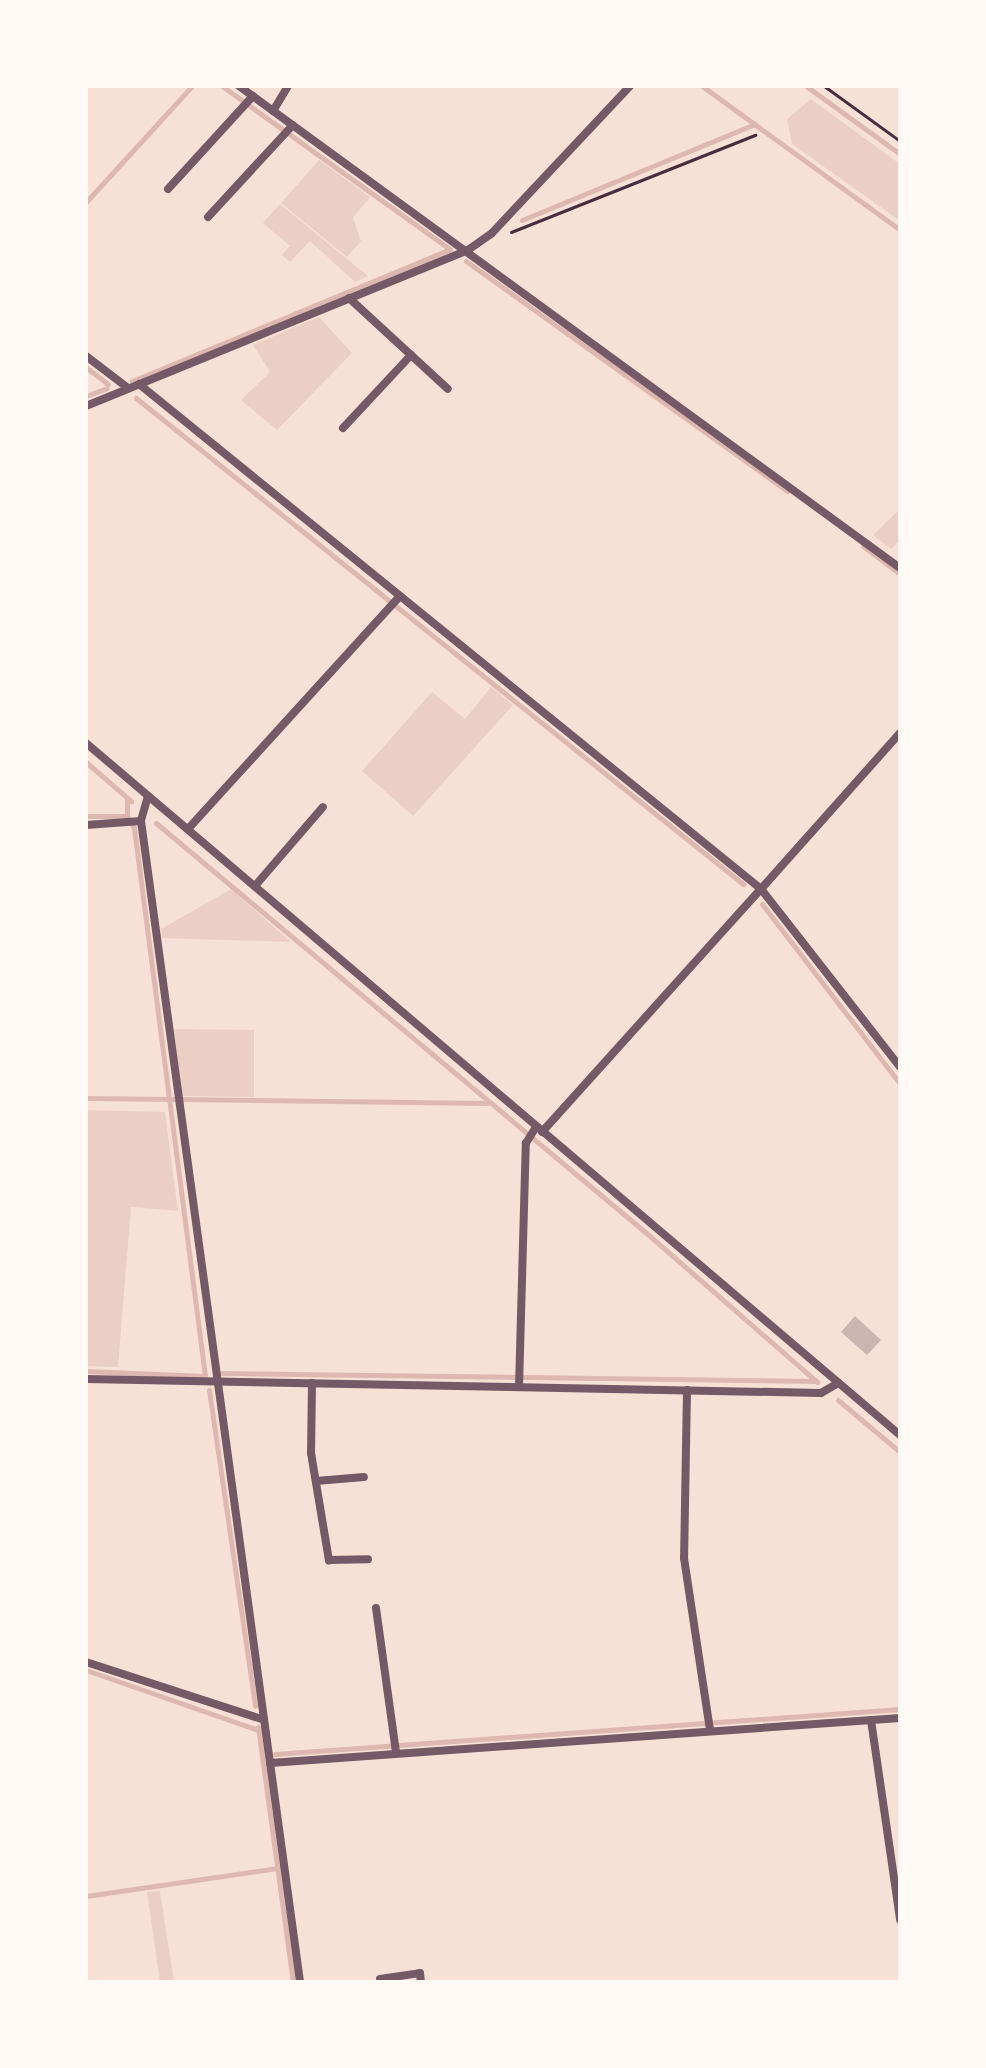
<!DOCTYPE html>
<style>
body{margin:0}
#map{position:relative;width:986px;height:2068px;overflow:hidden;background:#f7e1d7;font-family:Figtree,sans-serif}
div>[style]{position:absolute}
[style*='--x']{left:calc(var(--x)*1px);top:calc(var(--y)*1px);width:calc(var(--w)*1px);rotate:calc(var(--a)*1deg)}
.green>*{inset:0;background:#ebcfc5}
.stream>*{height:5px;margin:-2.5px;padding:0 2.5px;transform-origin:2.5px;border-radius:2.5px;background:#dcb8b0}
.building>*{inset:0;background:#ccb4b1}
.path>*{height:3px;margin:-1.5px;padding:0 1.5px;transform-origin:1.5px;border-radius:1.5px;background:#4a2c40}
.minor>*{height:8px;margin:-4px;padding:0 4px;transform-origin:4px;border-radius:4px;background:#755966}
span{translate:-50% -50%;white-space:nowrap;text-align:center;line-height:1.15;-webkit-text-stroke:8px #fffaf5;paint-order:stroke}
.frame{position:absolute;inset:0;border:88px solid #fffaf5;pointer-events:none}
</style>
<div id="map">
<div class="green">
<i style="clip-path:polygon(811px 99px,900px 164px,900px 221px,792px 144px,787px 119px)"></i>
<i style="clip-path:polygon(319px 160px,370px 197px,353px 218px,361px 241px,347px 257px,281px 203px)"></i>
<i style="clip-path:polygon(280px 204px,368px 276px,355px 282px,310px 241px,290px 262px,282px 255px,290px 246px,263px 223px)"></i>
<i style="clip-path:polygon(319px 317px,352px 353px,277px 430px,241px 400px,270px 372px,253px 345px)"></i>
<i style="clip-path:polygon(900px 509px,900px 540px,891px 549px,873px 535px)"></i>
<i style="clip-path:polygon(491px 687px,513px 705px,413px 816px,362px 771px,432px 692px,465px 719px)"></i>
<i style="clip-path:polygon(231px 889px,291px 942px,162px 938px,161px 929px)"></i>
<i style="clip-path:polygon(174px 1029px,254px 1030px,254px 1097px,182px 1096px)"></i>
<i style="clip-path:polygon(86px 1110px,165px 1112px,178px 1211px,131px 1207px,118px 1367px,86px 1366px)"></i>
<i style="clip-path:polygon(160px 1891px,174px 1982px,160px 1982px,147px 1892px)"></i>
</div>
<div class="stream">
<i style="--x:222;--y:86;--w:280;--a:35.6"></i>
<i style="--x:702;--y:86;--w:245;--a:36"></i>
<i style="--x:806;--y:86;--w:116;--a:35.9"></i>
<i style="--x:86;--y:202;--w:157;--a:-47.6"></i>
<i style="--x:522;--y:220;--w:252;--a:-22.4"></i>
<i style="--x:466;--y:261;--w:395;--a:35.6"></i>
<i style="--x:86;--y:367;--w:28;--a:38"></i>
<i style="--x:132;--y:381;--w:344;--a:-22.5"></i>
<i style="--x:86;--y:396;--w:22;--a:-21"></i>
<i style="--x:136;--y:398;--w:778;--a:38.68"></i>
<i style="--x:863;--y:546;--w:46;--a:37.1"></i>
<i style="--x:86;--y:762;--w:60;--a:40.9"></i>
<i style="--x:86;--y:816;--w:41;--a:0"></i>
<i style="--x:127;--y:816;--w:18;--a:-90"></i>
<i style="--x:156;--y:823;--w:636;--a:39.9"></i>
<i style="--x:644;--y:1231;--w:230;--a:41.1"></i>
<i style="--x:762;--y:904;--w:227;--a:52.5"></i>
<i style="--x:86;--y:1098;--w:402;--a:0.7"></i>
<i style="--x:86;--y:1371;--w:119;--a:2.4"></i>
<i style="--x:205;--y:1376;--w:553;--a:-97.38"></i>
<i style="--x:134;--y:828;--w:14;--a:-120"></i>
<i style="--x:222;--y:1373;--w:594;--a:0.77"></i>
<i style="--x:209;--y:1390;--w:319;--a:81.7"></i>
<i style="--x:838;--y:1400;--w:81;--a:40"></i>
<i style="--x:86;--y:1670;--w:182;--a:19.2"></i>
<i style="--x:258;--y:1727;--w:257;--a:82.2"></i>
<i style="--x:275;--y:1754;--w:627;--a:-4.12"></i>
<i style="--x:86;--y:1896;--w:193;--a:-8.3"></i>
</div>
<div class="building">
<i style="clip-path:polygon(855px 1316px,881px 1340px,867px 1355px,841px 1332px)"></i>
</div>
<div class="path">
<i style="--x:824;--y:86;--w:94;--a:35.9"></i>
<i style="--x:511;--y:232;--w:263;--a:-21.7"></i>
</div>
<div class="minor">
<i style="--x:239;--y:86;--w:818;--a:36.1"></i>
<i style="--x:273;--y:111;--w:29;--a:-59"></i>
<i style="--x:168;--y:189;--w:126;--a:-47.6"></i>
<i style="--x:208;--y:217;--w:125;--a:-47.3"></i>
<i style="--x:349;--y:298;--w:134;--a:42.6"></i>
<i style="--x:86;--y:356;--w:53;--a:37.3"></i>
<i style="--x:139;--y:384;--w:801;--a:39.07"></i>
<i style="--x:761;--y:889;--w:209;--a:-48.3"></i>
<i style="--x:86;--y:406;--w:413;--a:-22.2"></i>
<i style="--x:468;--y:250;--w:29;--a:-35"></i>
<i style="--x:492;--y:233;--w:202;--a:-46.8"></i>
<i style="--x:343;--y:428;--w:100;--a:-47"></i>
<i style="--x:86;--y:743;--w:1068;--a:40.37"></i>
<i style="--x:148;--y:796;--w:26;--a:106"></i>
<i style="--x:141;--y:821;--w:1172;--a:82.2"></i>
<i style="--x:86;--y:825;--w:55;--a:-4.2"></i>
<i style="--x:188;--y:829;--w:315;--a:-47.7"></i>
<i style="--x:255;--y:886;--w:104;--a:-49.3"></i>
<i style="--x:542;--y:1132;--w:327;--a:-48"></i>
<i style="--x:761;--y:889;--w:226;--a:52"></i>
<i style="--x:86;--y:1379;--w:735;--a:1.09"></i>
<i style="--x:821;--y:1393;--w:20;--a:-30"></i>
<i style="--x:312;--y:1383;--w:70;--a:90.8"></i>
<i style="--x:311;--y:1453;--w:109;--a:80.5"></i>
<i style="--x:329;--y:1560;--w:39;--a:-1"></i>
<i style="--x:519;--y:1387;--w:244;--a:-88.4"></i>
<i style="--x:526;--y:1143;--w:19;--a:-58"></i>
<i style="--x:687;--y:1390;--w:168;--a:91"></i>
<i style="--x:684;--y:1558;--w:174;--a:81.4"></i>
<i style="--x:316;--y:1481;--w:48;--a:-4.8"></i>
<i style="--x:376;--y:1608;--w:146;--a:82.1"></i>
<i style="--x:86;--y:1662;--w:187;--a:18"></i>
<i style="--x:871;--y:1720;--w:202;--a:81.7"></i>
<i style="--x:270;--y:1763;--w:632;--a:-4.09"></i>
<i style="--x:380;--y:1979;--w:40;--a:-8.5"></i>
<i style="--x:420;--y:1973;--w:9;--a:84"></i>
</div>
<div class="frame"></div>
</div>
